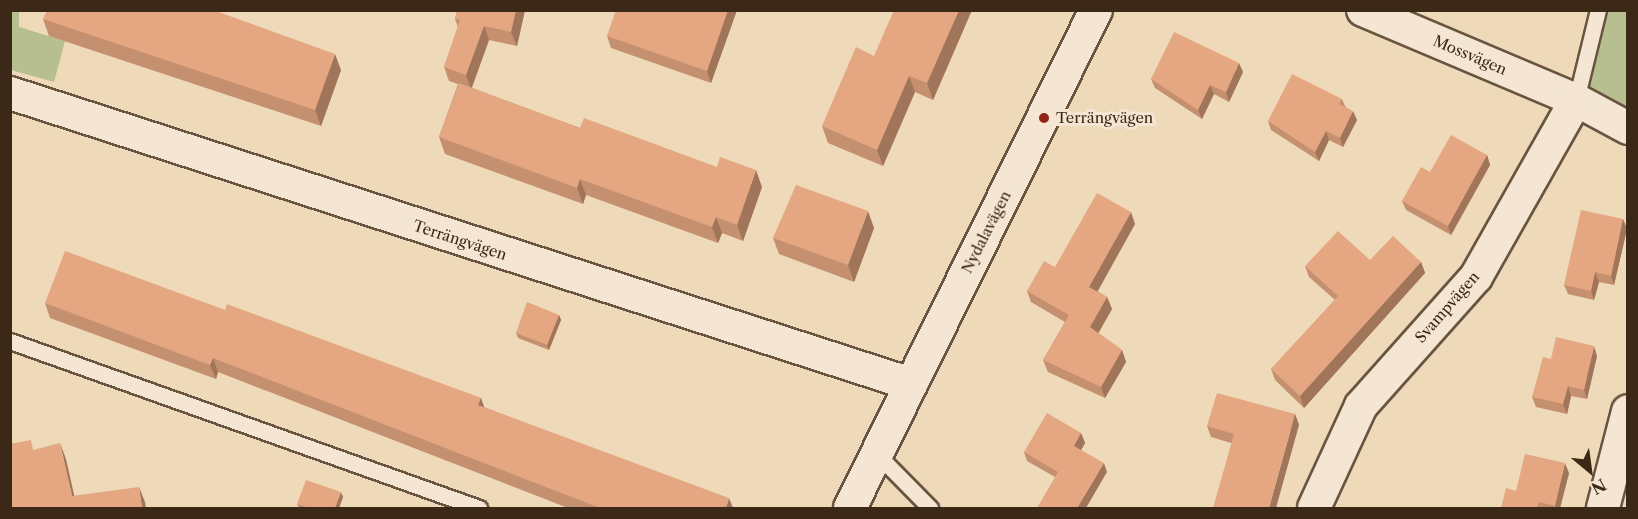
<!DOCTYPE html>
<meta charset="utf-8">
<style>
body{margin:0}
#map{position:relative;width:1638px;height:519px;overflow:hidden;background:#eed9b9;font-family:"Libre Caslon Text",serif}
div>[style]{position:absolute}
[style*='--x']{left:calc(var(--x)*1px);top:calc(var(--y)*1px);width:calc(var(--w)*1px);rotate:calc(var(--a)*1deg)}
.green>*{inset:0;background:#b7bf90}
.roads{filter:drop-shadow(2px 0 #685440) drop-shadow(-2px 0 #685440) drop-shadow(0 2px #685440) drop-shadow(0 -2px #685440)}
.lane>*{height:15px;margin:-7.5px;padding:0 7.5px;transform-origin:7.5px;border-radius:7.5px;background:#f4e6d2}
.street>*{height:32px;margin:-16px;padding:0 16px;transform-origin:16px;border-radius:16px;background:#f4e6d2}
.wall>*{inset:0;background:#c4906f}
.shaded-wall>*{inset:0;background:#a0755a}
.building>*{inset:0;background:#e4a781}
.dots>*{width:16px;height:16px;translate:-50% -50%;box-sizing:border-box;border:3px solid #f4e6d2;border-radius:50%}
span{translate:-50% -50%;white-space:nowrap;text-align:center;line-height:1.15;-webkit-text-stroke:6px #f4e6d2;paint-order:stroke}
.street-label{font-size:15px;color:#3b2817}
.poi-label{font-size:15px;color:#3b2817}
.left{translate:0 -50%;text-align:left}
.frame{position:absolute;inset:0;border:12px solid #3b2817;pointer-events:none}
.north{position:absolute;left:1560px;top:441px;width:60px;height:60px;-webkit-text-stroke:4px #f4e6d2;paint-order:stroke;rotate:151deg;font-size:16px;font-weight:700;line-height:24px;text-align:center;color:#3b2817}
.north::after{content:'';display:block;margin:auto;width:21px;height:27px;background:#3b2817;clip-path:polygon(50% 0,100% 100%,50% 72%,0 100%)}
</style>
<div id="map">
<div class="green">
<i style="clip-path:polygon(10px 11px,19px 11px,19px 27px,65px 41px,54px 82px,11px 70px)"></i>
<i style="clip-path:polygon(1598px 11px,1627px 11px,1627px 128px,1576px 100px)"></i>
</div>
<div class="roads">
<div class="lane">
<i style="--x:1576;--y:100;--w:93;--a:-76.3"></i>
<i style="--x:10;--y:341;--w:498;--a:19.6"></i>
<i style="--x:877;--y:454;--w:76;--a:45.5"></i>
</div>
<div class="street">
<i style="--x:1363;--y:10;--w:231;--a:22.9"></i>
<i style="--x:1576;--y:100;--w:59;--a:28.3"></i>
<i style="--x:10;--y:93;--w:947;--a:17.9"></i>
<i style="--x:850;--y:508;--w:555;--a:-63.71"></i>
<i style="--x:1314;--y:508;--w:112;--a:-65.3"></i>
<i style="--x:1361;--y:406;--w:173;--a:-48.3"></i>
<i style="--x:1476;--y:277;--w:203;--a:-60.5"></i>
<i style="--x:1603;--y:508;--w:100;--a:-75.5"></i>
</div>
</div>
<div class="wall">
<i style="clip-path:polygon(457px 10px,525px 10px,517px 46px,489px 40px,472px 88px,580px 128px,762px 187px,743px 241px,722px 233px,718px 243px,586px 195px,583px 204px,445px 154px,439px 137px,458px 84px,449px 81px,444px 67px,458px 27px,455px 19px)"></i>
<i style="clip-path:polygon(737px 10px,711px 83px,611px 48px,607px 36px)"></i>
<i style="clip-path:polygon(972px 10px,933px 100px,915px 92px,883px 166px,828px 143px,822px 126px,874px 56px)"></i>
<i style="clip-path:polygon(43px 19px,341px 70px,321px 126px,49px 36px)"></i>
<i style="clip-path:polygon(1243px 72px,1229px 102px,1214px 94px,1202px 119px,1155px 88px,1151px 79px)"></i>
<i style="clip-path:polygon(1342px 99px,1345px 106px,1357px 120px,1343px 147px,1329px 140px,1319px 161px,1271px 130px,1268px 121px)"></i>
<i style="clip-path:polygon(1487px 155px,1490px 165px,1451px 235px,1406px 210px,1402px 201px,1430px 172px)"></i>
<i style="clip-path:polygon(1623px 219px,1627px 229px,1614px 285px,1599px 282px,1594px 300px,1568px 294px,1564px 285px)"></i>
<i style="clip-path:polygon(1135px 224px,1097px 291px,1107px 297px,1112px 309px,1098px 333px,1122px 350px,1126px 362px,1105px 398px,1048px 372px,1043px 360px,1065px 322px,1031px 302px,1027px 291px,1055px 267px)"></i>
<i style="clip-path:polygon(874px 228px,854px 282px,779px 254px,773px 238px)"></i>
<i style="clip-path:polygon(1370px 260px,1421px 262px,1425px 273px,1304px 408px,1275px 380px,1271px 369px,1335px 300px,1309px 277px,1305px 266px)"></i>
<i style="clip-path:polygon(45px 303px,225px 310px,481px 398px,484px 407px,733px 508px,568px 508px,218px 372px,216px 379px,50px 318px)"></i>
<i style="clip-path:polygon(559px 315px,561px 320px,549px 350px,518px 338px,516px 333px)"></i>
<i style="clip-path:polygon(1597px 356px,1587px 399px,1571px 396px,1567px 414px,1536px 407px,1532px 397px,1551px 359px)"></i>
<i style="clip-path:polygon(1295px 414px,1299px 425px,1231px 443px,1211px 437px,1207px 426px)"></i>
<i style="clip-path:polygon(1081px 433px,1085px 443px,1081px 450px,1107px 472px,1055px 477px,1027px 461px,1024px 452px)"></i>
<i style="clip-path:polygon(1569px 473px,1560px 508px,1501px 508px,1516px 491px)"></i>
<i style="clip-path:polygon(343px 497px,339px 508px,299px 508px,297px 504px)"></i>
</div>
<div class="shaded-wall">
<i style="clip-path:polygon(516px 10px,525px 10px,517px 46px,511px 32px)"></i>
<i style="clip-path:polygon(728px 10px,737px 10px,711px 83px,707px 71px)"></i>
<i style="clip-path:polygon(959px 10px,972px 10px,933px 100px,927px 83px)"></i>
<i style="clip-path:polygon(484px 26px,489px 40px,471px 89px,466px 75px)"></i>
<i style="clip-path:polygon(335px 54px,341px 70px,321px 126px,315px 110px)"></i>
<i style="clip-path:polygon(1239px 63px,1243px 72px,1229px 102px,1226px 92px)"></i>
<i style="clip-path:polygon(909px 76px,915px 92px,883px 166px,877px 150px)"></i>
<i style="clip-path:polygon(1210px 85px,1214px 94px,1202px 119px,1198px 110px)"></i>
<i style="clip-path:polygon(1353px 111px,1357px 120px,1343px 147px,1340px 138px)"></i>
<i style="clip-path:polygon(1326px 131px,1329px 140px,1319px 161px,1315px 152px)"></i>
<i style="clip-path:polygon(1487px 155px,1490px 165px,1451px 235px,1448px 226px)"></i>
<i style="clip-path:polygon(756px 170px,762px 187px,743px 241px,737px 225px)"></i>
<i style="clip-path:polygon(580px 179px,586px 195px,583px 204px,577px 188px)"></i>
<i style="clip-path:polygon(868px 211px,874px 228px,854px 282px,848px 265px)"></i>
<i style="clip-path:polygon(1131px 212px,1135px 224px,1094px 298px,1089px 287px)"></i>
<i style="clip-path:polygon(716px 217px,722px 233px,718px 243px,712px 227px)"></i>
<i style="clip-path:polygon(1623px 219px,1627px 229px,1614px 285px,1611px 276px)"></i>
<i style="clip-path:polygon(1421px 262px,1425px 273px,1304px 408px,1300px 396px)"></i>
<i style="clip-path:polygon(1595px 272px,1599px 282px,1594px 300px,1591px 291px)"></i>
<i style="clip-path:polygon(1107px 297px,1112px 309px,1095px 339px,1090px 327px)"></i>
<i style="clip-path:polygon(559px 315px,561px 320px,549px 350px,547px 345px)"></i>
<i style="clip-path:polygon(1594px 346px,1597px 356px,1587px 399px,1584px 390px)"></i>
<i style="clip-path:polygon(1122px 350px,1126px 362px,1105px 398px,1101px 387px)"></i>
<i style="clip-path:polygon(213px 358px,218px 372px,216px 379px,210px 365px)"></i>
<i style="clip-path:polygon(1568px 386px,1571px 396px,1567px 414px,1563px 404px)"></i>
<i style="clip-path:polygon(481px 398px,486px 413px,478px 405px)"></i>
<i style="clip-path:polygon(1295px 414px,1299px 425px,1276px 508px,1269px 508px)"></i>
<i style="clip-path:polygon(1081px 433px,1085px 443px,1078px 455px,1074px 446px)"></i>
<i style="clip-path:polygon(60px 443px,66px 459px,77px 508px,72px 496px)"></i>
<i style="clip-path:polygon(1104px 463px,1107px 472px,1086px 508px,1077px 508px)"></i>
<i style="clip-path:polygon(1565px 463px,1569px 473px,1560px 508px,1557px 508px,1555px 506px)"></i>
<i style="clip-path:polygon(139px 487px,145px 502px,146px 508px,142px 508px)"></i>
<i style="clip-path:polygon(341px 492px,343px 497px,339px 508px,335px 508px)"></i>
<i style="clip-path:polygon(729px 498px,733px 508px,726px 508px)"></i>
</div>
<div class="building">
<i style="clip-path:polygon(47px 10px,213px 10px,335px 54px,315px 110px,43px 19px)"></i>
<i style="clip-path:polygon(457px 10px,516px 10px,511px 32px,484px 26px,466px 75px,444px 67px,460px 20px,455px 19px)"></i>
<i style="clip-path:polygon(616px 10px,728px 10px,707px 71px,607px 36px)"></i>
<i style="clip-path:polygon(894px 10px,959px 10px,927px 83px,909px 76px,877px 150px,822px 126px,856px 47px,874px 56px)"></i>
<i style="clip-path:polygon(1174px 32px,1239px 63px,1226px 92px,1210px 85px,1198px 110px,1151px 79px)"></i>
<i style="clip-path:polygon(1292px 74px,1342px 99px,1339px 104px,1353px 111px,1340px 138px,1326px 131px,1315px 152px,1268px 121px)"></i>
<i style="clip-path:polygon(459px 83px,580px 128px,584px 118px,717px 167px,720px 157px,756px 170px,737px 225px,716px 217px,712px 227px,580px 179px,577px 188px,439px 137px)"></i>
<i style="clip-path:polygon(1451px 135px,1487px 155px,1448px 226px,1402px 201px,1421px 167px,1430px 172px)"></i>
<i style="clip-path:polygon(796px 185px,868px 211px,848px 265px,773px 238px)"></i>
<i style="clip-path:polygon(1097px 193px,1131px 212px,1089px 287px,1107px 297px,1090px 327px,1122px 350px,1101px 387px,1043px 360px,1069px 315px,1027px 291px,1044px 261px,1055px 267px)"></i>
<i style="clip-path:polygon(1581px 210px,1623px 219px,1611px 276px,1595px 272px,1591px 291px,1564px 285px)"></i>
<i style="clip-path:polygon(1338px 231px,1370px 260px,1393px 236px,1421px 262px,1300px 396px,1271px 369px,1338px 296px,1305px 266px)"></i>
<i style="clip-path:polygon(65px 251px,225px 310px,227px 304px,481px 398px,478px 405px,729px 498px,726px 508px,600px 508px,213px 358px,210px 365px,45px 303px)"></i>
<i style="clip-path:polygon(527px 302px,559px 315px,547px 345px,516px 333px)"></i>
<i style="clip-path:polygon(1556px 337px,1594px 346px,1584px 390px,1568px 386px,1563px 404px,1532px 397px,1543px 357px,1551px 359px)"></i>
<i style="clip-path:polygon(1217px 393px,1295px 414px,1269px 508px,1213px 508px,1234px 434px,1207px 426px)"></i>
<i style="clip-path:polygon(1047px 413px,1081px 433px,1074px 446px,1104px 463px,1077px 508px,1037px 508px,1058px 472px,1024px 452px)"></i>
<i style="clip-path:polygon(31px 440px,33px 450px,60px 443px,72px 496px,139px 487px,142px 508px,10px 508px,10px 444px)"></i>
<i style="clip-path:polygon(1525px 454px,1565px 463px,1555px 506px,1539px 502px,1537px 508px,1501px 508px,1506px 488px,1516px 491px)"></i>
<i style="clip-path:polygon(306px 480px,341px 492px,335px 508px,310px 508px,297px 504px)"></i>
</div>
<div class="dots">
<i style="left:1044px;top:118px;background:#8f2418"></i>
</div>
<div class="street-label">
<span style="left:1470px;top:55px;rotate:23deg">Mossvägen</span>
<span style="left:986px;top:232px;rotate:-63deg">Nydalavägen</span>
<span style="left:460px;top:240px;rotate:18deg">Terrängvägen</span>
<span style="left:1447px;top:307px;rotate:-49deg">Svampvägen</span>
</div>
<div class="poi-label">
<span class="left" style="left:1056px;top:118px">Terrängvägen</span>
</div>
<div class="frame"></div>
<div class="north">N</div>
</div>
